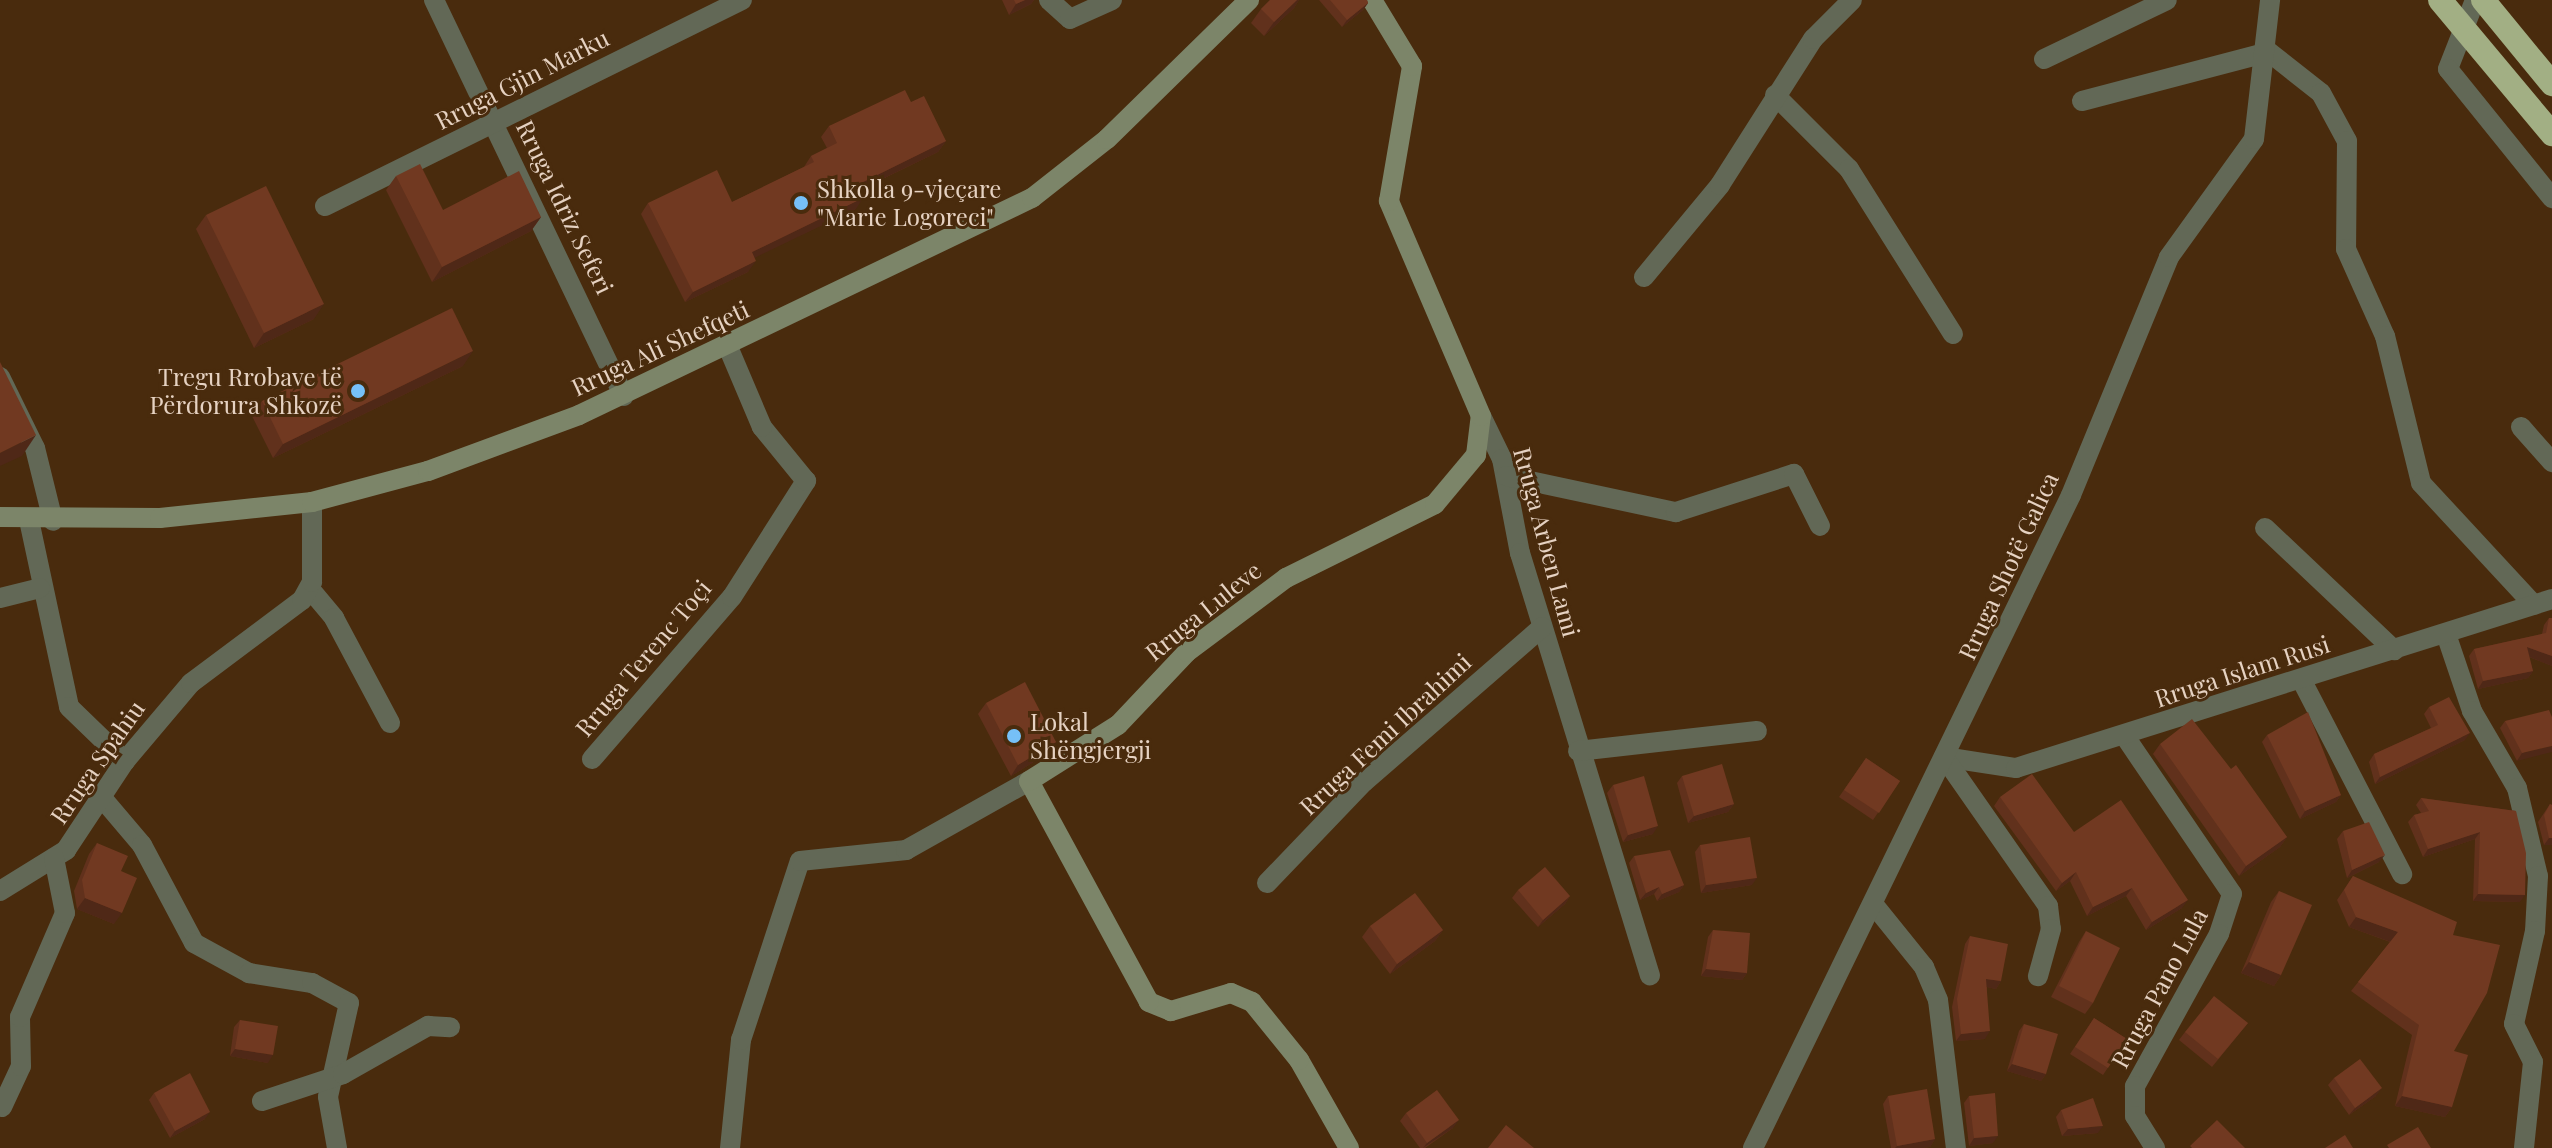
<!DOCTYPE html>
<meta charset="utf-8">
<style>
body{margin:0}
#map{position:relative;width:2552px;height:1148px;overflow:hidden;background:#492b0d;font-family:"Playfair Display",serif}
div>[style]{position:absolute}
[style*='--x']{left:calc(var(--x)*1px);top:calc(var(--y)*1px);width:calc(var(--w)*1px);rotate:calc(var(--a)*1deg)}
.street>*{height:20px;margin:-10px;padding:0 10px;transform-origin:10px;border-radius:10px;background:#626856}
.secondary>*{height:20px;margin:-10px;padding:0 10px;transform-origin:10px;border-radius:10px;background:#7c8569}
.highway>*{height:24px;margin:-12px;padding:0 12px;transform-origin:12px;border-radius:12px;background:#a2af84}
.wall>*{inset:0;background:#61311c}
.shaded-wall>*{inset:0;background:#4f2817}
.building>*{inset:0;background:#713921}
.dots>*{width:22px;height:22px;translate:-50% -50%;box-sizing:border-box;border:4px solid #492b0d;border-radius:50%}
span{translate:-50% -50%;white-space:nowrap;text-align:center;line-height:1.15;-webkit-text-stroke:6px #492b0d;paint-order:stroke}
.street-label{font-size:24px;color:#e6d2c2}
.poi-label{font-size:24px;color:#e6d2c2}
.left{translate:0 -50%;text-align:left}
.right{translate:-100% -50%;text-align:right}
</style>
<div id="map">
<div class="street">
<i style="--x:434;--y:0;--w:439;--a:64.4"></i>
<i style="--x:1049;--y:0;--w:28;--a:42"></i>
<i style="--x:1070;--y:19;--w:46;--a:-24.3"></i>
<i style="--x:2475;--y:0;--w:74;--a:111.4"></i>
<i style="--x:2448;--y:69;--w:166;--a:51.1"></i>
<i style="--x:2044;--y:59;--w:136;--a:-25.6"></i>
<i style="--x:1775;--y:95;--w:105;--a:45"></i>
<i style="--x:1849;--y:169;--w:195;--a:57.8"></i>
<i style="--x:2082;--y:101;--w:193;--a:-14.7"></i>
<i style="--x:2269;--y:52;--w:66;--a:38.3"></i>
<i style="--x:2321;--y:93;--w:55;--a:61.6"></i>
<i style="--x:2347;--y:141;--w:108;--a:90.5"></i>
<i style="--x:2346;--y:249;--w:95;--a:65.9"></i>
<i style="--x:2385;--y:336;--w:151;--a:76.2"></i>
<i style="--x:2421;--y:483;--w:166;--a:47.2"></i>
<i style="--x:325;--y:206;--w:465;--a:-26.3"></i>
<i style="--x:1644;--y:277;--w:119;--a:-50.4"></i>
<i style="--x:1720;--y:185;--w:173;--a:-57.5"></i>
<i style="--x:1813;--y:39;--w:55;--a:-45"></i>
<i style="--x:0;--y:377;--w:79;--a:63.8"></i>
<i style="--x:35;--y:448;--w:75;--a:76.1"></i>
<i style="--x:1481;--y:416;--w:48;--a:64"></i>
<i style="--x:1502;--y:459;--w:96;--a:79.2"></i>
<i style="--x:1520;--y:553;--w:442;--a:72.9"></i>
<i style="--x:2521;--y:427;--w:47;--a:48.5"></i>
<i style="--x:1506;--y:476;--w:174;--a:12"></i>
<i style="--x:1676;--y:512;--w:124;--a:-17.9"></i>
<i style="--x:1794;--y:474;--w:58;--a:63.4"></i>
<i style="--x:29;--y:520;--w:191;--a:77.9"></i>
<i style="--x:69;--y:707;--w:78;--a:44"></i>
<i style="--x:2265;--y:528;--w:178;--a:43.4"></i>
<i style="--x:310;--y:589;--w:38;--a:50"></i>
<i style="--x:334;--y:618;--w:119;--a:61.9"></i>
<i style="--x:0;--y:598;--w:41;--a:-14"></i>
<i style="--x:2446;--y:634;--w:81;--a:71.3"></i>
<i style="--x:2472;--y:711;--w:89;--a:59.7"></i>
<i style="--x:2517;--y:788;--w:90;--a:76.6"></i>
<i style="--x:2538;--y:876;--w:55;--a:93.1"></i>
<i style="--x:2535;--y:931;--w:95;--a:102.7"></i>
<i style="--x:2514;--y:1024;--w:42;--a:63.4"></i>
<i style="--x:2533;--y:1062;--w:86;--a:96"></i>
<i style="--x:2301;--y:679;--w:220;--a:62.6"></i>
<i style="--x:2124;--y:735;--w:192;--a:55.8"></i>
<i style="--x:2232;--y:894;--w:42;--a:108"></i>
<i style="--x:2219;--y:934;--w:174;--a:118.9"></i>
<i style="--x:2135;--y:1086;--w:30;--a:90"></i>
<i style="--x:2135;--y:1116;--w:38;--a:58"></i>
<i style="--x:1578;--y:751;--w:180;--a:-6.4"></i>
<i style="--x:1944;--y:757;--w:73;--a:8.7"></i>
<i style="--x:2016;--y:768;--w:562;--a:-17.5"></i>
<i style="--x:1944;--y:757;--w:182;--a:55.1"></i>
<i style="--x:2048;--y:906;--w:23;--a:83"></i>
<i style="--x:2051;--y:929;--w:49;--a:105.5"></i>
<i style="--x:592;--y:759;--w:214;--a:-49.2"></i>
<i style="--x:732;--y:597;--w:138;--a:-57.5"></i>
<i style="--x:806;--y:481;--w:70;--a:-129.2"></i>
<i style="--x:762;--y:427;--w:87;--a:-113"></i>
<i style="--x:103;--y:799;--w:60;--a:49.7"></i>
<i style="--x:142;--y:845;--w:111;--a:62"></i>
<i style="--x:194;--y:943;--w:63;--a:28.6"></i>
<i style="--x:249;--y:973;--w:64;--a:9"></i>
<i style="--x:312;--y:983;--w:42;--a:28.4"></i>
<i style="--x:349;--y:1003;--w:96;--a:102.6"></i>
<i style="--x:328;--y:1097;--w:52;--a:80"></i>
<i style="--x:1267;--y:883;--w:140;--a:-46.2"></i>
<i style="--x:1364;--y:782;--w:236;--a:-41"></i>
<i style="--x:0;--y:891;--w:78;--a:-31.8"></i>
<i style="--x:66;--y:850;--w:107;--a:-56.5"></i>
<i style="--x:125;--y:761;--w:102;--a:-49.8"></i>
<i style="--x:191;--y:683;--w:139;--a:-36.8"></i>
<i style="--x:302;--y:600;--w:21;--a:-61"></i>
<i style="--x:312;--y:582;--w:80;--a:-90"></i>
<i style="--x:1874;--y:905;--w:80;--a:51.1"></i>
<i style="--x:1924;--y:967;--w:36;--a:67"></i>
<i style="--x:1938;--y:1000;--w:149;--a:83.1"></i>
<i style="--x:262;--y:1101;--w:85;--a:-18.4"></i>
<i style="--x:343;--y:1074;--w:98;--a:-29.5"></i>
<i style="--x:428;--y:1026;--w:22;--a:3"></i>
<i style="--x:2;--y:1107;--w:45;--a:-65.1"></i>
<i style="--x:21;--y:1066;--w:49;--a:-91.2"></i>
<i style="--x:20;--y:1017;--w:113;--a:-66.6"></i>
<i style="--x:65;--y:913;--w:56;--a:-101.3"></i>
<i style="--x:730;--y:1148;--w:109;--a:-84.2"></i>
<i style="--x:741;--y:1040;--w:188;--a:-71.8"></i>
<i style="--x:800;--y:861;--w:107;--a:-5.9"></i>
<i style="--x:906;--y:850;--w:141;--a:-29.3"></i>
<i style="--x:1753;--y:1148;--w:726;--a:-64.03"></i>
<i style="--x:2071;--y:495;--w:257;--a:-67.6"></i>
<i style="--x:2169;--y:257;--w:145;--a:-54.2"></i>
<i style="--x:2254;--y:139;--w:140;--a:-83.4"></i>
</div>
<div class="secondary">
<i style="--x:0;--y:517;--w:160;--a:0.4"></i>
<i style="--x:160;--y:518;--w:153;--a:-6"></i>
<i style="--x:312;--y:502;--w:120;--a:-15"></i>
<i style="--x:428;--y:471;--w:161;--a:-20.3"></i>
<i style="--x:579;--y:415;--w:502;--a:-25.6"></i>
<i style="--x:1032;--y:198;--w:95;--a:-38.2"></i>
<i style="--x:1107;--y:139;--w:199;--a:-44.4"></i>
<i style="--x:1349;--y:1148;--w:101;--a:-119.6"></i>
<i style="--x:1299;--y:1060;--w:75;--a:-129"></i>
<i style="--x:1252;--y:1002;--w:23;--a:-157"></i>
<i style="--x:1231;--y:993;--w:63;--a:163.3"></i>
<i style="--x:1171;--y:1011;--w:24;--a:-158"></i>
<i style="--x:1149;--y:1002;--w:251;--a:-118.5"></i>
<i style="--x:1029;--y:781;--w:105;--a:-32.2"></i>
<i style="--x:1118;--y:725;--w:100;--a:-46.6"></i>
<i style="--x:1187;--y:652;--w:124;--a:-36.8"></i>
<i style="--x:1286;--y:578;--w:166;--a:-26.4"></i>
<i style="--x:1435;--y:504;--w:64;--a:-50.1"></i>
<i style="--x:1476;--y:455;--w:39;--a:-83"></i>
<i style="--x:1481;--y:416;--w:234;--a:-113.2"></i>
<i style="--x:1389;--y:201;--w:137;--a:-80.3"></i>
<i style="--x:1412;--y:66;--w:77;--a:-121.2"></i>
</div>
<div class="highway">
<i style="--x:2440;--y:0;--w:175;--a:50.1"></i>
<i style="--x:2483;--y:0;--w:109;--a:50.6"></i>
</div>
<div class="wall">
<i style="clip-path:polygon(1002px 0,1034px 0,1031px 4px,1009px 15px)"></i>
<i style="clip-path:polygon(1270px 0,1299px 0,1294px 8px,1264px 36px,1251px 23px,1261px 9px)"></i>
<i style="clip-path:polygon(1319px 0,1367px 0,1368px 3px,1363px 10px,1342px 27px)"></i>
<i style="clip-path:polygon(911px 102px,946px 141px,938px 152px,860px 190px,856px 209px,754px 257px,748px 272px,685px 302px,641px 214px,648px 203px,732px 202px,804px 167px,811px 156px,827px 148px,821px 137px,829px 126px)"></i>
<i style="clip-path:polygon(396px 176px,443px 210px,541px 217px,531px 231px,432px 282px,386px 190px)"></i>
<i style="clip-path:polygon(206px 215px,314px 319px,254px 348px,196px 229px)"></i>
<i style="clip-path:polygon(463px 366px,273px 458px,252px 416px,262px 401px)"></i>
<i style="clip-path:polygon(2549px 618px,2552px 618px,2552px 666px,2529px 657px,2533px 671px,2528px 678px,2478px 689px,2469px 656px,2474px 649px,2542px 634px,2544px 625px)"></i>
<i style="clip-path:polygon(986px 703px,1056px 742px,1048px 753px,1011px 776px,978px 714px)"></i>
<i style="clip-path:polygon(2429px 707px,2465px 740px,2375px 784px,2369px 762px,2374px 754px,2431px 728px,2424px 714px)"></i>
<i style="clip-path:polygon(2552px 717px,2517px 761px,2500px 728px,2505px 721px)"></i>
<i style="clip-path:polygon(2267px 735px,2341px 795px,2336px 802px,2300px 819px,2262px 742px)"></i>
<i style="clip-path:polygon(2160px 744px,2231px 769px,2287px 837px,2280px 847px,2239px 876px,2153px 754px)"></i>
<i style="clip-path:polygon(1866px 758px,1900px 781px,1873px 820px,1839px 797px)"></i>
<i style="clip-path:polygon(1682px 776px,1734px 804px,1728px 812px,1688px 823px,1677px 783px)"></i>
<i style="clip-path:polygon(1613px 785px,1653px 834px,1623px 842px,1607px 793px)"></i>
<i style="clip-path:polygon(2000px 797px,2074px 832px,2182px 908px,2146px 930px,2126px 896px,2087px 916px,2070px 881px,2056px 891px,1994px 806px)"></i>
<i style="clip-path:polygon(2421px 798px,2516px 811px,2520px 902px,2473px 901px,2475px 839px,2423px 857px,2408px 822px,2414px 815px,2421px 813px,2416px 805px)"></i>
<i style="clip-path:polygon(2550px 804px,2552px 805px,2552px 845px,2544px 845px,2538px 822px)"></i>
<i style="clip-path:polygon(2343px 831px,2379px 862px,2347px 878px,2337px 839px)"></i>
<i style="clip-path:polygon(97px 843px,121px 871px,114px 924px,77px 909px,74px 891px,89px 854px)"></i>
<i style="clip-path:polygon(1700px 845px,1752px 885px,1701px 893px,1695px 852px)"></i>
<i style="clip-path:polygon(1634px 856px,1684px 885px,1679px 892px,1657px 901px,1654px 894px,1640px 900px,1629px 863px)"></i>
<i style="clip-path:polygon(2353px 876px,2453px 935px,2454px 1051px,2452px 1107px,2445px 1117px,2395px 1106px,2412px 1035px,2351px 991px,2390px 942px,2349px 927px,2337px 900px)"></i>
<i style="clip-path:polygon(1518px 890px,1570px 896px,1565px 904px,1538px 927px,1512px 898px)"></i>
<i style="clip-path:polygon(2279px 891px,2281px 975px,2274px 986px,2241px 973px,2271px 902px)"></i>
<i style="clip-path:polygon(1370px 926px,1443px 930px,1435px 941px,1390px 974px,1362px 937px)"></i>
<i style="clip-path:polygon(1713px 930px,1747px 973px,1742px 980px,1701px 976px,1708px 937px)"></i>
<i style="clip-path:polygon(2086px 931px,2093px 1003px,2085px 1014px,2051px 997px,2079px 942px)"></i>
<i style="clip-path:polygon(1970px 936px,2001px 981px,1996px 989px,1987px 987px,1985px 1039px,1956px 1041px,1952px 1007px,1965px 944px)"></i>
<i style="clip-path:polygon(2094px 1018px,2127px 1039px,2103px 1075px,2070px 1054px)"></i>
<i style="clip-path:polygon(240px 1020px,268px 1063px,230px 1056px,234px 1027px)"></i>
<i style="clip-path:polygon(2248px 1023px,2212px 1067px,2179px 1040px,2185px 1032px)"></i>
<i style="clip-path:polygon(2024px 1024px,2046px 1074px,2041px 1081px,2007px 1071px,2019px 1031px)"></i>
<i style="clip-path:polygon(2334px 1078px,2376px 1096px,2349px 1115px,2328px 1085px)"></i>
<i style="clip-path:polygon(154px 1093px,205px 1119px,170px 1138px,149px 1100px)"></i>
<i style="clip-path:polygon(1888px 1096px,1935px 1139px,1930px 1147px,1922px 1148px,1891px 1148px,1883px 1104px)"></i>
<i style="clip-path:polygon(1969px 1096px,1993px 1143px,1969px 1146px,1964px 1103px)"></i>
<i style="clip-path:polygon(2061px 1110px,2098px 1133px,2062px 1136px,2056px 1117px)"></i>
<i style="clip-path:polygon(1406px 1113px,1453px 1128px,1425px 1148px,1420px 1148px,1400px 1121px)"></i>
</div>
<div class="shaded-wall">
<i style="clip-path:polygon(1025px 0,1034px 0,1031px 4px,1009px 15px,1016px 4px)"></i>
<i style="clip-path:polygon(1297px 0,1299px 0,1294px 8px,1264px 36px,1274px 22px)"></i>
<i style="clip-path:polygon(1368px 3px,1363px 10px,1342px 27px,1347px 20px)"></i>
<i style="clip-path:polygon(946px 141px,938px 152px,849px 195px,857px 185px)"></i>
<i style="clip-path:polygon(863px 198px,856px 209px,744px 263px,752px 252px)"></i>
<i style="clip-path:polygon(541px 217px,531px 231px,432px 282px,442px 267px)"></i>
<i style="clip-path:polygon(756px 261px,748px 272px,685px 302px,693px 292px)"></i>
<i style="clip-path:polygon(324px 304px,314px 319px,254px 348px,264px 333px)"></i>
<i style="clip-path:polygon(473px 351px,463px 366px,273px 458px,283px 444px)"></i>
<i style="clip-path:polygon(36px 435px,22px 456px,0 466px,0 453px)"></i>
<i style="clip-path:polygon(2527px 647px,2552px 656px,2552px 666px,2522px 654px)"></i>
<i style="clip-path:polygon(2533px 671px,2528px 678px,2478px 689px,2483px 681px)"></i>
<i style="clip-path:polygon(2470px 733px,2465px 740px,2375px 784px,2380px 777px)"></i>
<i style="clip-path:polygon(1056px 742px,1048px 753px,1011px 776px,1018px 765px)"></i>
<i style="clip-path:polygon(2552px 746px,2552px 752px,2517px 761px,2522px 753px)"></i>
<i style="clip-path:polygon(2341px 795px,2336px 802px,2300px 819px,2305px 811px)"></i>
<i style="clip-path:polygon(1734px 804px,1728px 812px,1688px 823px,1694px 816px)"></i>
<i style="clip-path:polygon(1658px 826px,1653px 834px,1623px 842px,1628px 835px)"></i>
<i style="clip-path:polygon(2480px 832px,2475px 839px,2423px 857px,2428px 849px)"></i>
<i style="clip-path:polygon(2287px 837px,2280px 847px,2239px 876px,2246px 866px)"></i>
<i style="clip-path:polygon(2549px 838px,2552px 838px,2552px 845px,2544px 845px)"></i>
<i style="clip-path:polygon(2385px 855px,2379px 862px,2347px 878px,2352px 870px)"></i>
<i style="clip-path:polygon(2076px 872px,2070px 881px,2056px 891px,2062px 883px)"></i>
<i style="clip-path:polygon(1757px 878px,1752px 885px,1701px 893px,1706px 885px)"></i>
<i style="clip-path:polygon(1684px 885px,1679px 892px,1657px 901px,1662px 894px)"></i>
<i style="clip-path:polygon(1659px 887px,1654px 894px,1640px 900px,1646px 893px)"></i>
<i style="clip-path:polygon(2132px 888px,2126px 896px,2087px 916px,2093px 907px)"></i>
<i style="clip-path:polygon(2478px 894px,2525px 895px,2520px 902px,2473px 901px)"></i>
<i style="clip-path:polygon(1570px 896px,1565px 904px,1538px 927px,1543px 920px)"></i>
<i style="clip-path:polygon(85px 898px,122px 913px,114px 924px,77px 909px)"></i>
<i style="clip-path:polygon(2188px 900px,2182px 908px,2146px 930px,2152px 922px)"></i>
<i style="clip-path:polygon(2356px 917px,2398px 932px,2391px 942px,2349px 927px)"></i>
<i style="clip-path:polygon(1443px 930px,1435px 941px,1390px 974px,1397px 964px)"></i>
<i style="clip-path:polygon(2249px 962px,2281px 975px,2274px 986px,2241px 973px)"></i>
<i style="clip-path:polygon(1706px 969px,1747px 973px,1742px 980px,1701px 976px)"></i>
<i style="clip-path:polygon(1986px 979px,2001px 981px,1996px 989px,1981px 986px)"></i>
<i style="clip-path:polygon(1990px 1031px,1985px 1039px,1956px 1041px,1961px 1034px)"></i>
<i style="clip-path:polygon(235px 1049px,273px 1055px,268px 1063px,230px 1056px)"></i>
<i style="clip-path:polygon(2012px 1064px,2046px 1074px,2041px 1081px,2007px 1071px)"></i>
<i style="clip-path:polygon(2382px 1088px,2376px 1096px,2349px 1115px,2355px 1108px)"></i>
<i style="clip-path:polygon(2402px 1096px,2452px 1107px,2445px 1117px,2395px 1106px)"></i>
<i style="clip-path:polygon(210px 1112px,205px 1119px,170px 1138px,175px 1131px)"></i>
<i style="clip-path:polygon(1459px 1120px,1453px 1128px,1423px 1148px,1427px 1143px)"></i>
<i style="clip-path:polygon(2103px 1126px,2098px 1133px,2062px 1136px,2068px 1129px)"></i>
<i style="clip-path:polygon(1998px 1136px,1993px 1143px,1969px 1146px,1974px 1138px)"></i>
<i style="clip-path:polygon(1935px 1139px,1930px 1147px,1922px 1148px,1895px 1148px,1897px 1146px)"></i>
</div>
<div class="building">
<i style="clip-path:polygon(1014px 0,1025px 0,1016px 4px)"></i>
<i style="clip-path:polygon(1270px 0,1297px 0,1274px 22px,1261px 9px)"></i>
<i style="clip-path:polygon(1330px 0,1367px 0,1368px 3px,1347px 20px)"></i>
<i style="clip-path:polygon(905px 90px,911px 102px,924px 96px,946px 141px,857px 185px,863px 198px,752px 252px,756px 261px,693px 292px,648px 203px,717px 170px,732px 202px,814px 162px,811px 156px,837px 143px,829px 126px)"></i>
<i style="clip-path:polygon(420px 164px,443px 210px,519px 171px,541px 217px,442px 267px,396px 176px)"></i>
<i style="clip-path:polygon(266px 186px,324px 304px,264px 333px,206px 215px)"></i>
<i style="clip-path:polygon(452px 308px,473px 351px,283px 444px,262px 401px)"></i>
<i style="clip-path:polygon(0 362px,36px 435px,0 453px)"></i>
<i style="clip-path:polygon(2549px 618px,2552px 618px,2552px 656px,2527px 647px,2533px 671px,2483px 681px,2474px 649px,2546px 633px)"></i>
<i style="clip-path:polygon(1025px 682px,1056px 742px,1018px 765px,986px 703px)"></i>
<i style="clip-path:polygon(2449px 697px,2470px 733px,2380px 777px,2374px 754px,2438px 725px,2429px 707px)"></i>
<i style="clip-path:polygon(2549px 710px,2552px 717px,2552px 746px,2522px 753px,2505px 721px)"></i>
<i style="clip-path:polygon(2308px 712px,2341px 795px,2305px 811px,2267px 735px)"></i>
<i style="clip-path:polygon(2192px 719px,2231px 769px,2236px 765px,2287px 837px,2246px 866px,2160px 744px)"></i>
<i style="clip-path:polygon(1866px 758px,1900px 781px,1879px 813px,1844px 790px)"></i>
<i style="clip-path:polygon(1722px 764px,1734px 804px,1694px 816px,1682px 776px)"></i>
<i style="clip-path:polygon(2032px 774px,2074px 832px,2121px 800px,2188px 900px,2152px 922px,2132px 888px,2093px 907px,2076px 872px,2062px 883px,2000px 797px)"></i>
<i style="clip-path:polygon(1644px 776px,1658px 826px,1628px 835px,1613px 785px)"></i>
<i style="clip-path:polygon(2421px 798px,2516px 811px,2526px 853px,2525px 895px,2478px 894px,2480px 832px,2428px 849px,2414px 815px,2429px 811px)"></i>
<i style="clip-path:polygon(2550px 804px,2552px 805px,2552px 838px,2549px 838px,2544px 815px)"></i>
<i style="clip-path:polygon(2369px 822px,2385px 855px,2352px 870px,2343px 831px)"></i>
<i style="clip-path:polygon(1750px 837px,1757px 878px,1706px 885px,1700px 845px)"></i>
<i style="clip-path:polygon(97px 843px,128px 856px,121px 871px,137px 878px,122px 913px,85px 898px,82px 880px)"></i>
<i style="clip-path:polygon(1670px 850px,1684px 885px,1662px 894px,1659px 887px,1646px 893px,1634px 856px)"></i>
<i style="clip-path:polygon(1545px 867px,1570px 896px,1543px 920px,1518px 890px)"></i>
<i style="clip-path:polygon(2353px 876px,2457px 922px,2453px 935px,2500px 945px,2487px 993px,2454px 1051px,2468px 1055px,2452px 1107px,2402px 1096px,2419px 1025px,2358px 982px,2398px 932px,2356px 917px,2344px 890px)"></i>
<i style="clip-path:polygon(2279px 891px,2312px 905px,2281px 975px,2249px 962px)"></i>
<i style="clip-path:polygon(1415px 893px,1443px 930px,1397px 964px,1370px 926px)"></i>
<i style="clip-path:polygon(1713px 930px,1750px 933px,1747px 973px,1706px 969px)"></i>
<i style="clip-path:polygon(2086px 931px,2120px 948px,2093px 1003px,2059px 986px)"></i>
<i style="clip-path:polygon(1970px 936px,2008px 944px,2001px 981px,1986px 979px,1990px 1031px,1961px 1034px,1957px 999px)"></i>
<i style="clip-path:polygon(2214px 996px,2248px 1023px,2218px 1059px,2185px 1032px)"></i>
<i style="clip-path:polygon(2094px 1018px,2127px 1039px,2108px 1068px,2075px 1047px)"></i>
<i style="clip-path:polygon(240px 1020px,278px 1026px,273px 1055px,235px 1049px)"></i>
<i style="clip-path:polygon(2024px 1024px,2058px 1034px,2046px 1074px,2012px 1064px)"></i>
<i style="clip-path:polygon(2360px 1059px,2382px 1088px,2355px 1108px,2334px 1078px)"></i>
<i style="clip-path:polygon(190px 1073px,210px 1112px,175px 1131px,154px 1093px)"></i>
<i style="clip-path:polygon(1927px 1089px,1935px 1139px,1897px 1146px,1888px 1096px)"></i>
<i style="clip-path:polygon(1437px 1090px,1459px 1120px,1427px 1143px,1406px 1113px)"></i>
<i style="clip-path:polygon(1995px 1093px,1998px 1136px,1974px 1138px,1969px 1096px)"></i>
<i style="clip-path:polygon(2093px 1098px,2103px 1126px,2068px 1129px,2061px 1110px)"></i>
<i style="clip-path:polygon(2217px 1120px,2245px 1148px,2192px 1148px,2190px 1146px)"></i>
<i style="clip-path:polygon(1506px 1125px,1534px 1148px,1488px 1148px)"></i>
<i style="clip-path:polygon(2418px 1127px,2431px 1148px,2389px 1148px,2387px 1145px)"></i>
<i style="clip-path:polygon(2345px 1135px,2353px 1148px,2325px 1148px)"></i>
</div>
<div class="dots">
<i style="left:801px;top:203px;background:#76c0f7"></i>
<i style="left:358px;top:391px;background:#76c0f7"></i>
<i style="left:1014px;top:736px;background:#76c0f7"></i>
</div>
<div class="street-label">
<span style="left:522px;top:79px;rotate:-27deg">Rruga Gjin Marku</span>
<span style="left:565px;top:207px;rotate:64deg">Rruga Idriz Seferi</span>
<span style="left:660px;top:348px;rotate:-25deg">Rruga Ali Shefqeti</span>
<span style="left:1547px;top:542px;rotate:75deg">Rruga Arben Lami</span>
<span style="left:2008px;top:566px;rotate:-65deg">Rruga Shotë Galica</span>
<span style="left:1203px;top:611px;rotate:-39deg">Rruga Luleve</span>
<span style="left:643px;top:658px;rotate:-50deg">Rruga Terenc Toçi</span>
<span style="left:2242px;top:671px;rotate:-18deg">Rruga Islam Rusi</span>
<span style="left:1385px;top:734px;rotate:-43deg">Rruga Femi Ibrahimi</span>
<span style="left:97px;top:762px;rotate:-55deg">Rruga Spahiu</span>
<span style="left:2159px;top:988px;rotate:-62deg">Rruga Pano Lula</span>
</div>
<div class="poi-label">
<span class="left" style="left:817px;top:203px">Shkolla 9-vjeçare<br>"Marie Logoreci"</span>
<span class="right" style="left:342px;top:391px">Tregu Rrobave të<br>Përdorura Shkozë</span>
<span class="left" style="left:1030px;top:736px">Lokal<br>Shëngjergji</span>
</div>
</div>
